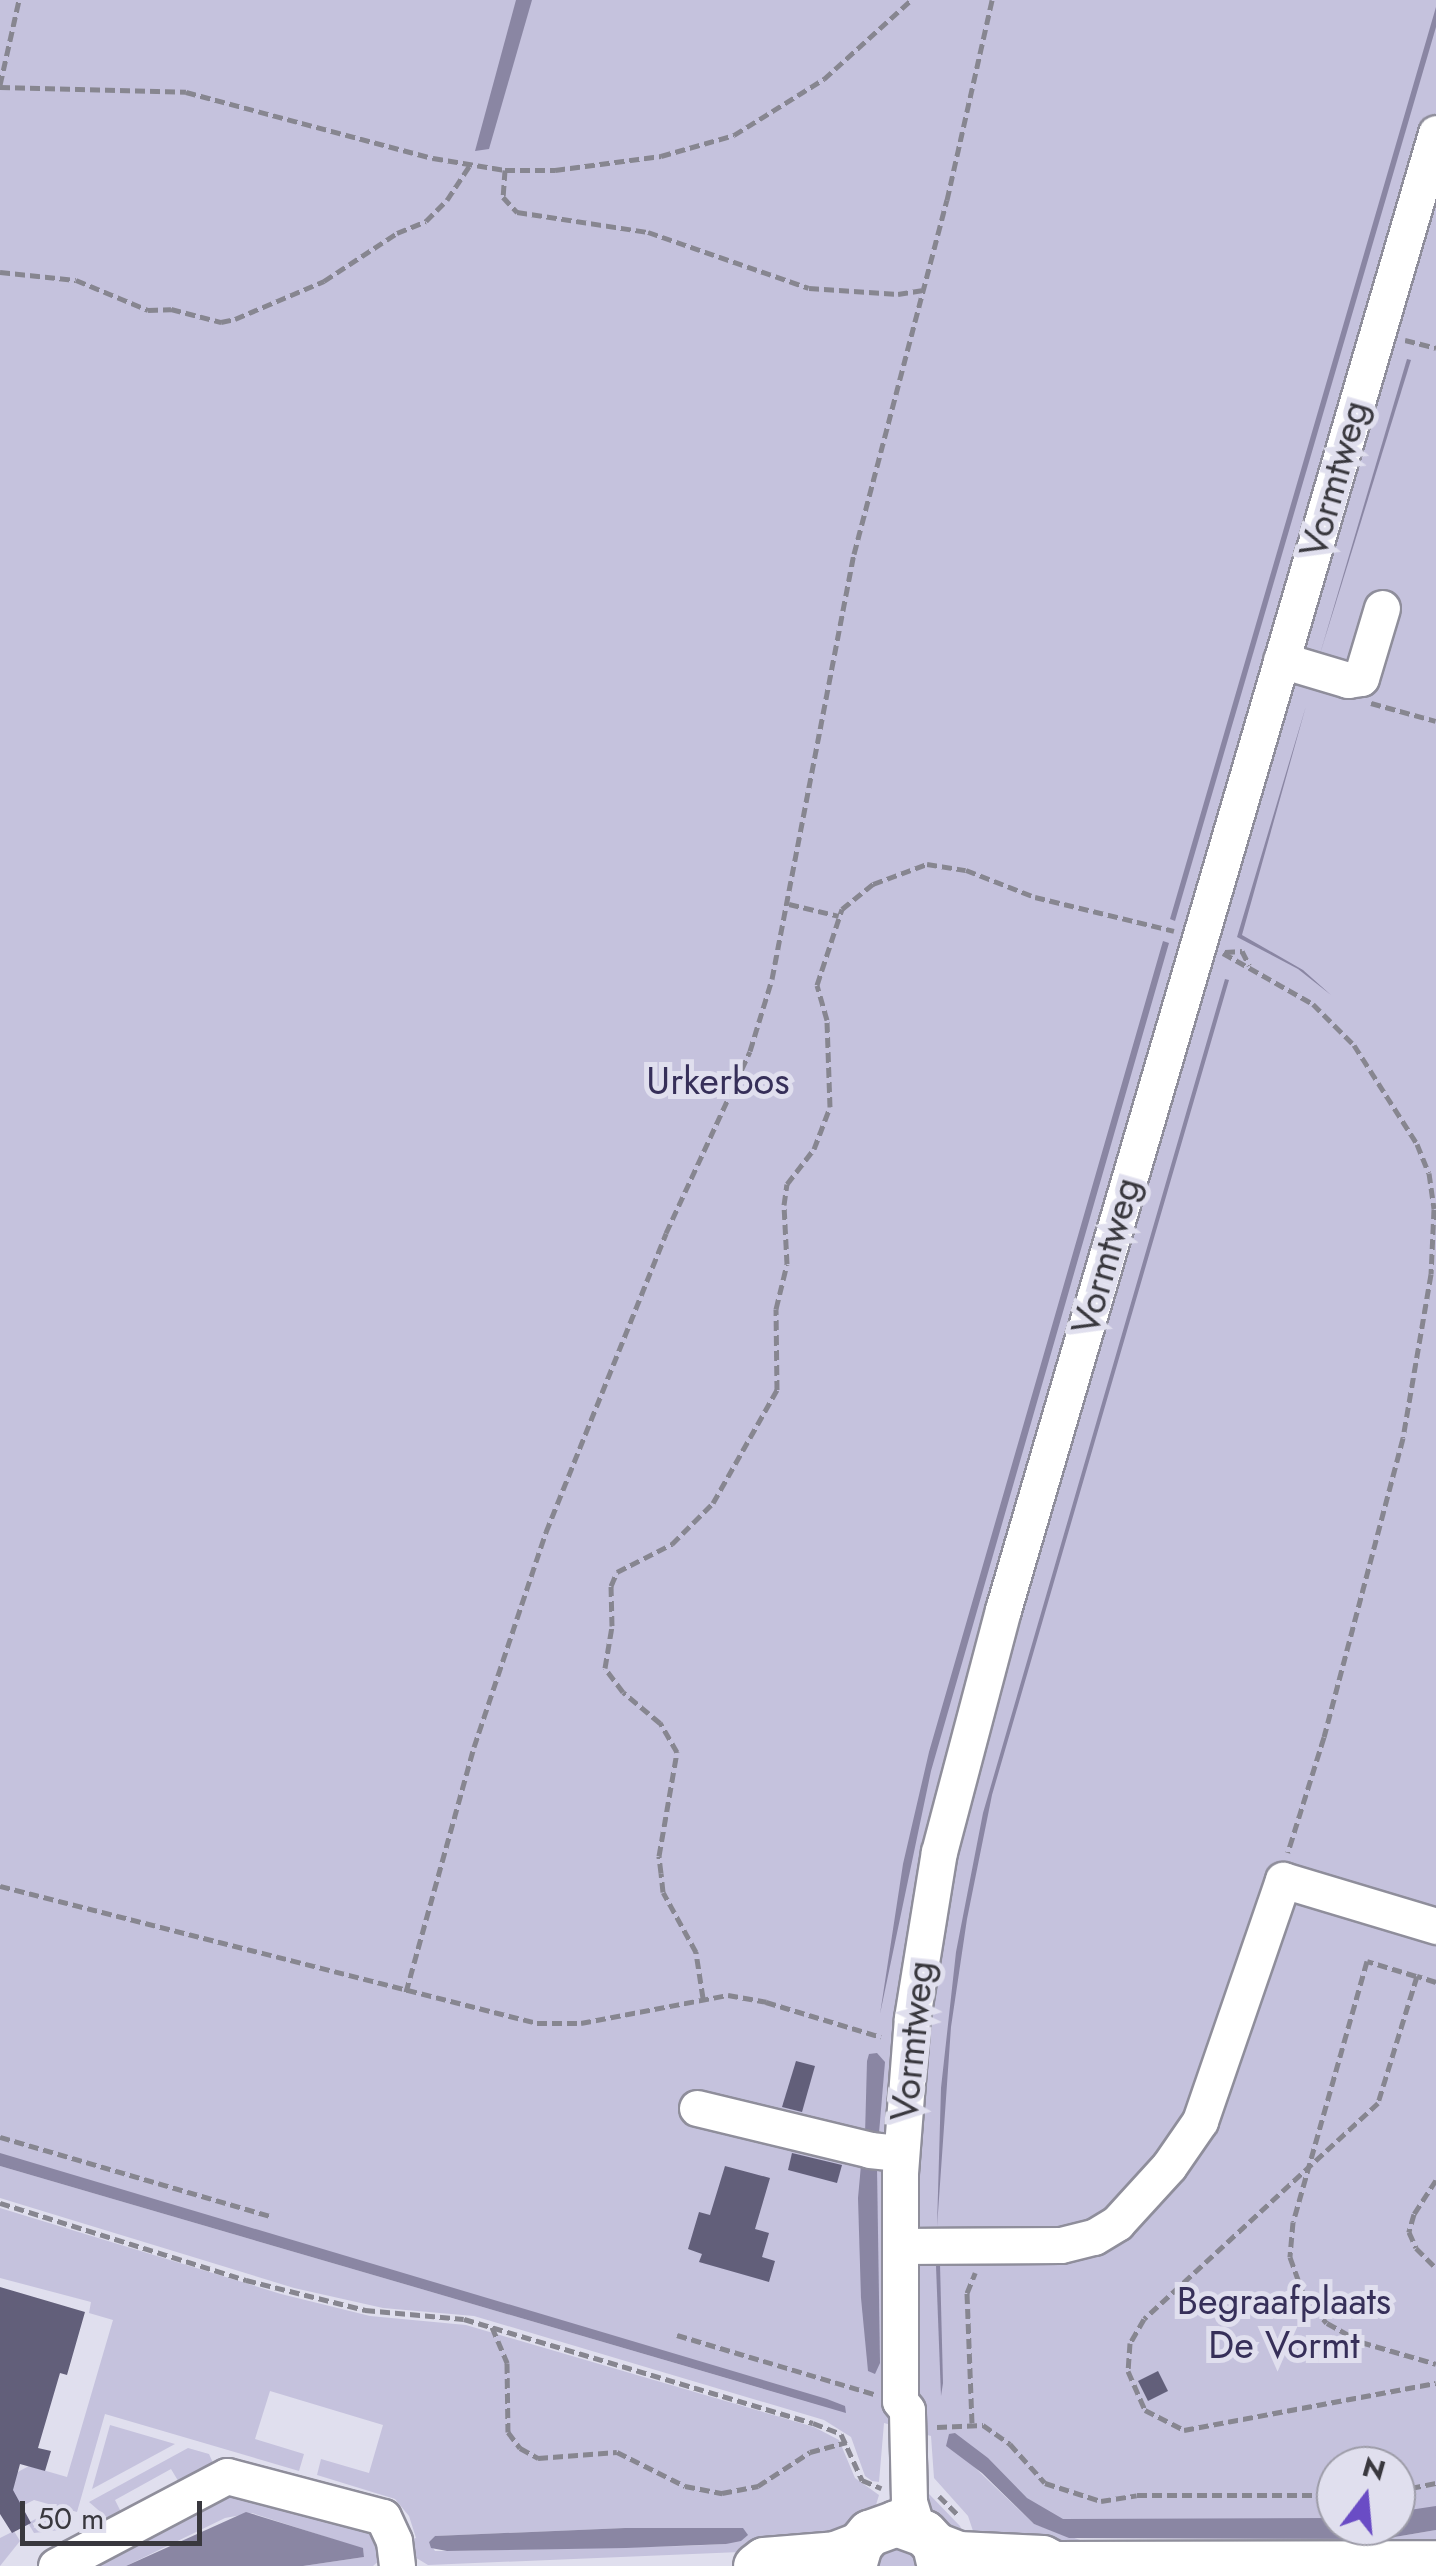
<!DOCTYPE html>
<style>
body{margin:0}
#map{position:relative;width:1436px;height:2566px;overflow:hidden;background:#e0dfee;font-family:Jost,sans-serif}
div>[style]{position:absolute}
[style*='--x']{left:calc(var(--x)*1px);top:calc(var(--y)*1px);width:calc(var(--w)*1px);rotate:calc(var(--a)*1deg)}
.green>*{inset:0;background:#c5c2dd}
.water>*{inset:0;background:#8a86a3}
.building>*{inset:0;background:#625f7a}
.path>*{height:5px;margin-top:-2.5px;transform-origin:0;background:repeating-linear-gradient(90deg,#878690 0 10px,transparent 0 15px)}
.roads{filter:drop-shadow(2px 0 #8f8e9b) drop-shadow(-2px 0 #8f8e9b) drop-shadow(0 2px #8f8e9b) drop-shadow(0 -2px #8f8e9b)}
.minor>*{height:35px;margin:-17.5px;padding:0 17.5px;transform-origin:17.5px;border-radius:17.5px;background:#fff}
.major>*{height:45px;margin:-22.5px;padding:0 22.5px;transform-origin:22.5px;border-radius:22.5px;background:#fff}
span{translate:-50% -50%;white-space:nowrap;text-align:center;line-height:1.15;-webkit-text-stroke:10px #e0dfee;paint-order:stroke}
.street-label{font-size:38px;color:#39383e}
.park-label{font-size:38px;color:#362f59}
.north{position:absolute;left:1316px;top:2446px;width:100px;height:100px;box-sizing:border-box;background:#e0dfee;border:2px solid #9d9ca8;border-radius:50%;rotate:16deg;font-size:28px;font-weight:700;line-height:40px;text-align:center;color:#39383e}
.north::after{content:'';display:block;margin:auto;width:35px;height:45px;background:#6a4cc5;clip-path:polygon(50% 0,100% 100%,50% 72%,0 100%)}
.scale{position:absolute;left:20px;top:2501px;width:182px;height:45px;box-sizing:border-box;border:5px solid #39383e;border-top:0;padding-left:12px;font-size:30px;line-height:35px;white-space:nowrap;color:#39383e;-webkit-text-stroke:8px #e0dfee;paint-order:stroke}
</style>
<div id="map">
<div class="green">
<i style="clip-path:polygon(0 0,1436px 0,1436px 2519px,1396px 2523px,1396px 2466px,1336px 2466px,1336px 2524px,1083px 2529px,1044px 2519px,969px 2462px,1034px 2524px,1083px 2541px,1383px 2539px,1436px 2530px,1436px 2554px,976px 2540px,968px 2516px,934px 2478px,931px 2436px,884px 2423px,879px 2482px,872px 2481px,865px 2476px,851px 2437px,824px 2420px,474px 2316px,383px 2308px,294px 2288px,0 2198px,0 2166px,846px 2413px,0 2163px)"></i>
<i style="clip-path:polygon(evenodd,0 2208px,281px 2294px,370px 2316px,466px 2325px,814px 2427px,839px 2440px,855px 2478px,879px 2495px,876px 2505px,866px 2521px,811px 2549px,428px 2565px,413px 2556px,407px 2540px,416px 2538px,409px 2516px,395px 2499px,317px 2475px,321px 2459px,369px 2473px,383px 2425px,270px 2391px,255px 2439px,304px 2454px,299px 2471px,105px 2414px,77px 2512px,34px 2500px,20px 2507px,12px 2493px,14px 2474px,29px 2466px,67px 2477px,113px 2320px,89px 2313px,91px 2302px,0 2278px,0 2208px,625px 2528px,743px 2528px,726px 2544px,685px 2546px,447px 2551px,435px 2551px,429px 2542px,435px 2536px,625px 2528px)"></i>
<i style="clip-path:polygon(110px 2425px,175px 2444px,92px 2489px)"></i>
<i style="clip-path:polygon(188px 2448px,209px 2454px,214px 2465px,180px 2484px,171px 2469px,115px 2500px,123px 2516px,111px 2521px,89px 2502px)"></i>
<i style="clip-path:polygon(220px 2489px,371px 2524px,381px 2559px,373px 2566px,303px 2566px,364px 2557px,363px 2549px,252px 2513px,225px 2518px,126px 2566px,78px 2566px)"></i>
<i style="clip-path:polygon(928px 2493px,960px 2526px,964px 2534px,954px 2542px,916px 2494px)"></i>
<i style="clip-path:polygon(43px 2515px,71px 2523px,68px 2529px,34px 2533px,28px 2523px)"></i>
<i style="clip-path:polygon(14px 2531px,20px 2541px,0 2566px,0 2538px)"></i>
<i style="clip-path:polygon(897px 2543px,914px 2550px,920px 2566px,873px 2566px,876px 2555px)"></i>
</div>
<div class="water">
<i style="clip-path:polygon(516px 0,532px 0,489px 149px,475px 151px)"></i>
<i style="clip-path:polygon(1436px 7px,1436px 27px,1175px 921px,1170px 919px)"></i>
<i style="clip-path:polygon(1407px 359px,1411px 360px,1320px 654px)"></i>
<i style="clip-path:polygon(1306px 706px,1242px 935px,1303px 970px,1331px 995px,1298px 969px,1237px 937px)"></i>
<i style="clip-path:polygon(1163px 941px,1169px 943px,931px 1771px,880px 2014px,903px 1864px,929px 1752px)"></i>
<i style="clip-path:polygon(1225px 979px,1229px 980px,992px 1795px,967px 1919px,951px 2027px,937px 2227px,941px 2088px,956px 1952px,983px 1813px)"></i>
<i style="clip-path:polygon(877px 2053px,885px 2062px,879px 2133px,865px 2135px,867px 2061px,869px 2054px)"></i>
<i style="clip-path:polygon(0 2153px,827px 2399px,845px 2406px,846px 2413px,0 2166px)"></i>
<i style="clip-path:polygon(861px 2165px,877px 2167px,880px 2363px,875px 2374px,868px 2371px,861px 2298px,858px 2198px)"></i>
<i style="clip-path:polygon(940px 2264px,943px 2383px,941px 2396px,936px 2266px)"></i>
<i style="clip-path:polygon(955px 2433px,988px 2458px,1027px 2498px,1063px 2519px,1336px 2518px,1336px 2526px,1396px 2526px,1396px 2512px,1436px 2506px,1436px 2530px,1383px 2539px,1069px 2538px,1034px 2524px,982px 2473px,946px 2446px,949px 2434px)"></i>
<i style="clip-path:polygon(246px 2512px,363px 2548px,364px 2557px,303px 2566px,126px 2566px)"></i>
<i style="clip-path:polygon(625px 2528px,743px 2528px,748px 2535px,741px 2541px,726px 2544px,626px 2548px,447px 2551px,431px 2548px,429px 2542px,435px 2536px)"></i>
</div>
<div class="building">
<i style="clip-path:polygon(796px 2061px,815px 2066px,802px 2112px,782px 2107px)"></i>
<i style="clip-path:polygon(792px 2153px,842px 2165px,837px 2183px,788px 2170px)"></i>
<i style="clip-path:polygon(725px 2166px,770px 2178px,755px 2229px,769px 2233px,762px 2257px,775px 2261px,769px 2282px,699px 2262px,702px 2254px,688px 2249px,699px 2212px,710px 2215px)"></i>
<i style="clip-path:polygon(0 2287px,85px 2312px,67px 2375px,60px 2373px,38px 2448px,51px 2451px,45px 2471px,20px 2464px,13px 2490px,31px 2523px,12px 2533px,0 2514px)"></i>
<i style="clip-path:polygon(1158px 2371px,1168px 2391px,1148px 2401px,1138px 2381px)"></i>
</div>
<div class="path">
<i style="--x:0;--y:85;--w:87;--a:-77.4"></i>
<i style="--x:0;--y:87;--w:186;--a:1.5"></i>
<i style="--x:186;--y:92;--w:256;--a:15"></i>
<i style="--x:433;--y:158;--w:73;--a:9.5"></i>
<i style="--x:505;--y:170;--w:50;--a:0"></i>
<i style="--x:555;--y:170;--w:107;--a:-7.5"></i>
<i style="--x:661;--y:156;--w:76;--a:-16"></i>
<i style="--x:734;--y:135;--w:106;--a:-31.9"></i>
<i style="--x:824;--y:79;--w:118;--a:-42.2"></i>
<i style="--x:505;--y:170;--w:27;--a:94"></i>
<i style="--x:503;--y:197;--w:21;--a:47"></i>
<i style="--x:517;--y:212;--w:133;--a:8.7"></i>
<i style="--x:648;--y:232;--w:170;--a:19.2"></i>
<i style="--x:809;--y:288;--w:89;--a:3.9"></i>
<i style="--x:898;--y:294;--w:24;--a:-9"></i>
<i style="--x:0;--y:272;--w:76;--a:6"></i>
<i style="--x:76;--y:280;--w:78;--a:22.6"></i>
<i style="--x:148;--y:310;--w:23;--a:-2"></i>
<i style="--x:171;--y:309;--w:52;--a:14.6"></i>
<i style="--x:221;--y:322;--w:14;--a:-12"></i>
<i style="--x:235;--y:319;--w:97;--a:-23.1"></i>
<i style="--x:324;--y:281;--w:87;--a:-33.3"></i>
<i style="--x:397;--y:233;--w:31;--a:-22"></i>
<i style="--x:426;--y:221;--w:30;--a:-45"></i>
<i style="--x:447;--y:200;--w:42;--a:-56.7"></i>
<i style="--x:1405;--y:340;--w:32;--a:14"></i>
<i style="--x:1371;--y:703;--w:67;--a:15.5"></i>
<i style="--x:789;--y:904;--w:51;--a:13.5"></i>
<i style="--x:1225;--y:952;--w:17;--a:-3"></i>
<i style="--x:1242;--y:951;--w:16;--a:63"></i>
<i style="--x:1223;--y:953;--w:103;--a:29.5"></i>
<i style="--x:1313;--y:1004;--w:58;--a:45"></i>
<i style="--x:1354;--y:1045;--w:117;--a:57.5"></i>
<i style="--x:1417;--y:1144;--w:31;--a:68"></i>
<i style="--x:1429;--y:1173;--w:36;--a:82"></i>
<i style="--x:1434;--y:1209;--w:65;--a:92.6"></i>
<i style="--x:1431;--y:1274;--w:166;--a:99.7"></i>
<i style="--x:1403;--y:1438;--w:309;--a:104.8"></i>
<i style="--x:1324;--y:1737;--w:121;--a:107.4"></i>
<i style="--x:0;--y:1886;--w:554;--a:14.31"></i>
<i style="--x:537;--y:2023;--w:44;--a:0"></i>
<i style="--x:581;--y:2023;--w:150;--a:-10.8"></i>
<i style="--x:728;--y:1995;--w:39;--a:10"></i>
<i style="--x:766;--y:2002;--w:120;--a:16.9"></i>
<i style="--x:1416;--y:1976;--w:51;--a:-163"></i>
<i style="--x:1367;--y:1961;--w:271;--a:105.8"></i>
<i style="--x:1293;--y:2222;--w:35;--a:95"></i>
<i style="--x:1290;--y:2257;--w:41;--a:70.3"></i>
<i style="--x:1304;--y:2296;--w:35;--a:50"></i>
<i style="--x:1327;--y:2323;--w:39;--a:29"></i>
<i style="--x:1361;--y:2342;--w:78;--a:16.3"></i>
<i style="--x:1436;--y:1982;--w:20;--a:-162"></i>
<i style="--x:1417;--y:1976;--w:133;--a:107.1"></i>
<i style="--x:1378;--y:2103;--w:318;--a:137.3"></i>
<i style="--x:1144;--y:2319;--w:28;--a:120"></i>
<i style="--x:1130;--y:2343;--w:28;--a:94"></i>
<i style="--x:1128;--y:2371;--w:43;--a:66.4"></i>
<i style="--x:1145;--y:2410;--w:44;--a:27.1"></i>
<i style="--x:1184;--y:2430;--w:256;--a:-10.6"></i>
<i style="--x:406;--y:1992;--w:254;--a:-74.5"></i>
<i style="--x:474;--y:1747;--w:227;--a:-71.5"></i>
<i style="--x:546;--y:1532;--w:322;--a:-68.1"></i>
<i style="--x:666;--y:1233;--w:200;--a:-65.2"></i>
<i style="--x:750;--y:1051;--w:75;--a:-73"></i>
<i style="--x:772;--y:979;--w:433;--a:-79.1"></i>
<i style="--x:854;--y:554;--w:366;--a:-75.3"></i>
<i style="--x:947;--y:200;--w:205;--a:-77.3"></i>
<i style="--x:703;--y:1998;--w:47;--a:-98.7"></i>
<i style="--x:696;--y:1952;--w:68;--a:-118.8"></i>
<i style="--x:663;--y:1892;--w:19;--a:-96"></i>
<i style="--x:661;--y:1873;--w:17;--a:-97"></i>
<i style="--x:659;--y:1856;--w:106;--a:-80.2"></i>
<i style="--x:677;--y:1752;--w:34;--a:-120"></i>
<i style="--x:660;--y:1723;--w:48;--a:-140"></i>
<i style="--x:623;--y:1692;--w:30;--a:-127"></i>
<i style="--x:605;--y:1668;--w:43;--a:-80.5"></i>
<i style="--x:612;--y:1626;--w:40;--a:-91.4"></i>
<i style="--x:611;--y:1586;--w:15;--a:-67"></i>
<i style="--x:617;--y:1572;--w:62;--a:-27"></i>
<i style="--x:672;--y:1544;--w:58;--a:-45"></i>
<i style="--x:713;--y:1503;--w:130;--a:-60.5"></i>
<i style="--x:777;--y:1390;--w:81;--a:-90.7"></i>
<i style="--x:776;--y:1309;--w:46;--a:-76.3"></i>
<i style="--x:787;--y:1264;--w:59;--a:-92.9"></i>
<i style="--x:784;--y:1205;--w:21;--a:-82"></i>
<i style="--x:787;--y:1184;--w:44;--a:-52.4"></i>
<i style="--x:814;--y:1149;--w:45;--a:-69.1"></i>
<i style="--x:830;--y:1107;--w:87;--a:-92"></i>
<i style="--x:827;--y:1020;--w:36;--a:-106"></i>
<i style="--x:817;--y:985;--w:80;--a:-71.8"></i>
<i style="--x:842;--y:909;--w:40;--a:-39"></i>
<i style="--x:873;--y:884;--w:58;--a:-20.3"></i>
<i style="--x:927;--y:864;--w:39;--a:9"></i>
<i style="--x:966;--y:870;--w:74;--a:21.4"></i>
<i style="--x:1035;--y:897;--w:143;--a:13.7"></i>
<i style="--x:0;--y:2137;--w:281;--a:16.3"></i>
<i style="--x:1436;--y:2180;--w:40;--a:122.9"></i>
<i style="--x:1414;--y:2214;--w:19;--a:106"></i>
<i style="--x:1409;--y:2232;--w:17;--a:66"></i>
<i style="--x:1416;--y:2248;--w:28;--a:45"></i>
<i style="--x:0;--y:2203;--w:258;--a:17.4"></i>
<i style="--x:246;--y:2280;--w:123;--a:14.1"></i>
<i style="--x:365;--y:2310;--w:99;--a:5.2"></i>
<i style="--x:464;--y:2319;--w:364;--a:16.6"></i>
<i style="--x:813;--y:2423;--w:30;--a:21"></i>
<i style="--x:841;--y:2434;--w:51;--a:65.5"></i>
<i style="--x:862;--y:2480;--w:21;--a:23"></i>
<i style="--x:492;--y:2327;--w:39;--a:67"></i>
<i style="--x:507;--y:2363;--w:69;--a:89.2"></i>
<i style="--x:508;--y:2432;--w:20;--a:53"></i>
<i style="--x:520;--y:2448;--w:21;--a:29"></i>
<i style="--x:538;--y:2458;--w:79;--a:-4.3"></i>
<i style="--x:617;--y:2452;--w:76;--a:26.6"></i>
<i style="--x:685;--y:2486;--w:38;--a:11"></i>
<i style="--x:722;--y:2493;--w:37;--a:-11"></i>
<i style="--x:758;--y:2486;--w:62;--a:-33.2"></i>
<i style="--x:810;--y:2452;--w:38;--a:-15"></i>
<i style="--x:677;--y:2335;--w:206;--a:16.7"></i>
<i style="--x:972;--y:2423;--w:130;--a:-92.2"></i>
<i style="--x:967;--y:2293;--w:22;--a:-68"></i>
<i style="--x:937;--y:2427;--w:46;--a:-2.5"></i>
<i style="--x:983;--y:2425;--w:33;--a:35"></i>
<i style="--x:1010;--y:2444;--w:52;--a:48.1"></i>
<i style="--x:1045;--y:2483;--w:59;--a:17.8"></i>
<i style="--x:1101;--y:2501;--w:36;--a:-9"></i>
<i style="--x:1137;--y:2495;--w:199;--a:0"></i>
<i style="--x:1396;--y:2491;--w:41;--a:-11.3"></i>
<i style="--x:939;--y:2496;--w:28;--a:45"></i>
</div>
<div class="roads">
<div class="minor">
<i style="--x:1281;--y:660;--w:70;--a:16.6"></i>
<i style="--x:1348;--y:680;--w:13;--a:-9"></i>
<i style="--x:1361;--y:678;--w:73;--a:-73.3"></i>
<i style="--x:697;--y:2108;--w:178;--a:13.6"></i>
<i style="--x:870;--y:2150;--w:31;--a:6"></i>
<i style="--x:901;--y:2246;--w:160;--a:-0.4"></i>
<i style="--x:1061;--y:2245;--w:34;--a:-14"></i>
<i style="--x:1094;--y:2237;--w:27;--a:-31"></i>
<i style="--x:1117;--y:2223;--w:77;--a:-47.6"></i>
<i style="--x:1169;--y:2166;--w:55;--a:-55.4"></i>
<i style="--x:1200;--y:2121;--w:255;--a:-71"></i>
<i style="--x:1283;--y:1880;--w:160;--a:16.7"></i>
<i style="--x:917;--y:2528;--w:28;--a:-107"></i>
<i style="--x:909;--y:2501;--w:91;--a:-91.3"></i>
<i style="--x:907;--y:2410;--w:11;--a:-128"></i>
<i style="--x:900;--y:2401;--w:228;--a:-90"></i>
<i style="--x:900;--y:2173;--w:155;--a:-85.6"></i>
<i style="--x:912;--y:2018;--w:168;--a:-80.8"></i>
<i style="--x:939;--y:1852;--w:250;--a:-75.2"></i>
<i style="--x:1003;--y:1610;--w:1539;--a:-73.66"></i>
<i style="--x:56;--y:2566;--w:193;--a:-27.8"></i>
<i style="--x:227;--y:2476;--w:161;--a:14.7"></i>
<i style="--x:383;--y:2517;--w:26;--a:65"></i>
<i style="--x:394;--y:2541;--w:25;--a:83"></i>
</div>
<div class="major">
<i style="--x:935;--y:2545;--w:25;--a:21"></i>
<i style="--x:958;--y:2554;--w:84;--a:2.7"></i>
<i style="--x:1042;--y:2558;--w:13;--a:27"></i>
<i style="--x:1054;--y:2564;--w:382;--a:-0.1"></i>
<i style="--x:756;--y:2566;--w:10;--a:-37"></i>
<i style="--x:764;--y:2560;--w:71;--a:-4.8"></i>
<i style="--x:835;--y:2554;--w:26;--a:-21"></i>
<i style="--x:853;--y:2566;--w:22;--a:-74"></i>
<i style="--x:859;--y:2545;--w:16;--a:-50"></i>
<i style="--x:869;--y:2533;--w:29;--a:-20"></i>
<i style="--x:896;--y:2523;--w:30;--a:20"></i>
<i style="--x:924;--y:2533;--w:16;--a:47"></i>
<i style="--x:935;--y:2545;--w:22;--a:77"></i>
</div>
</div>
<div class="street-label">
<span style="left:1334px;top:479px;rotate:-74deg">Vormtweg</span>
<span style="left:1106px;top:1256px;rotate:-74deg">Vormtweg</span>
<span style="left:912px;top:2041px;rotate:-84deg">Vormtweg</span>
</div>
<div class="park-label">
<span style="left:718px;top:1081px">Urkerbos</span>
<span style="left:1284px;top:2323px">Begraafplaats<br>De Vormt</span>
</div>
<div class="north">N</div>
<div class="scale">50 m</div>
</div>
